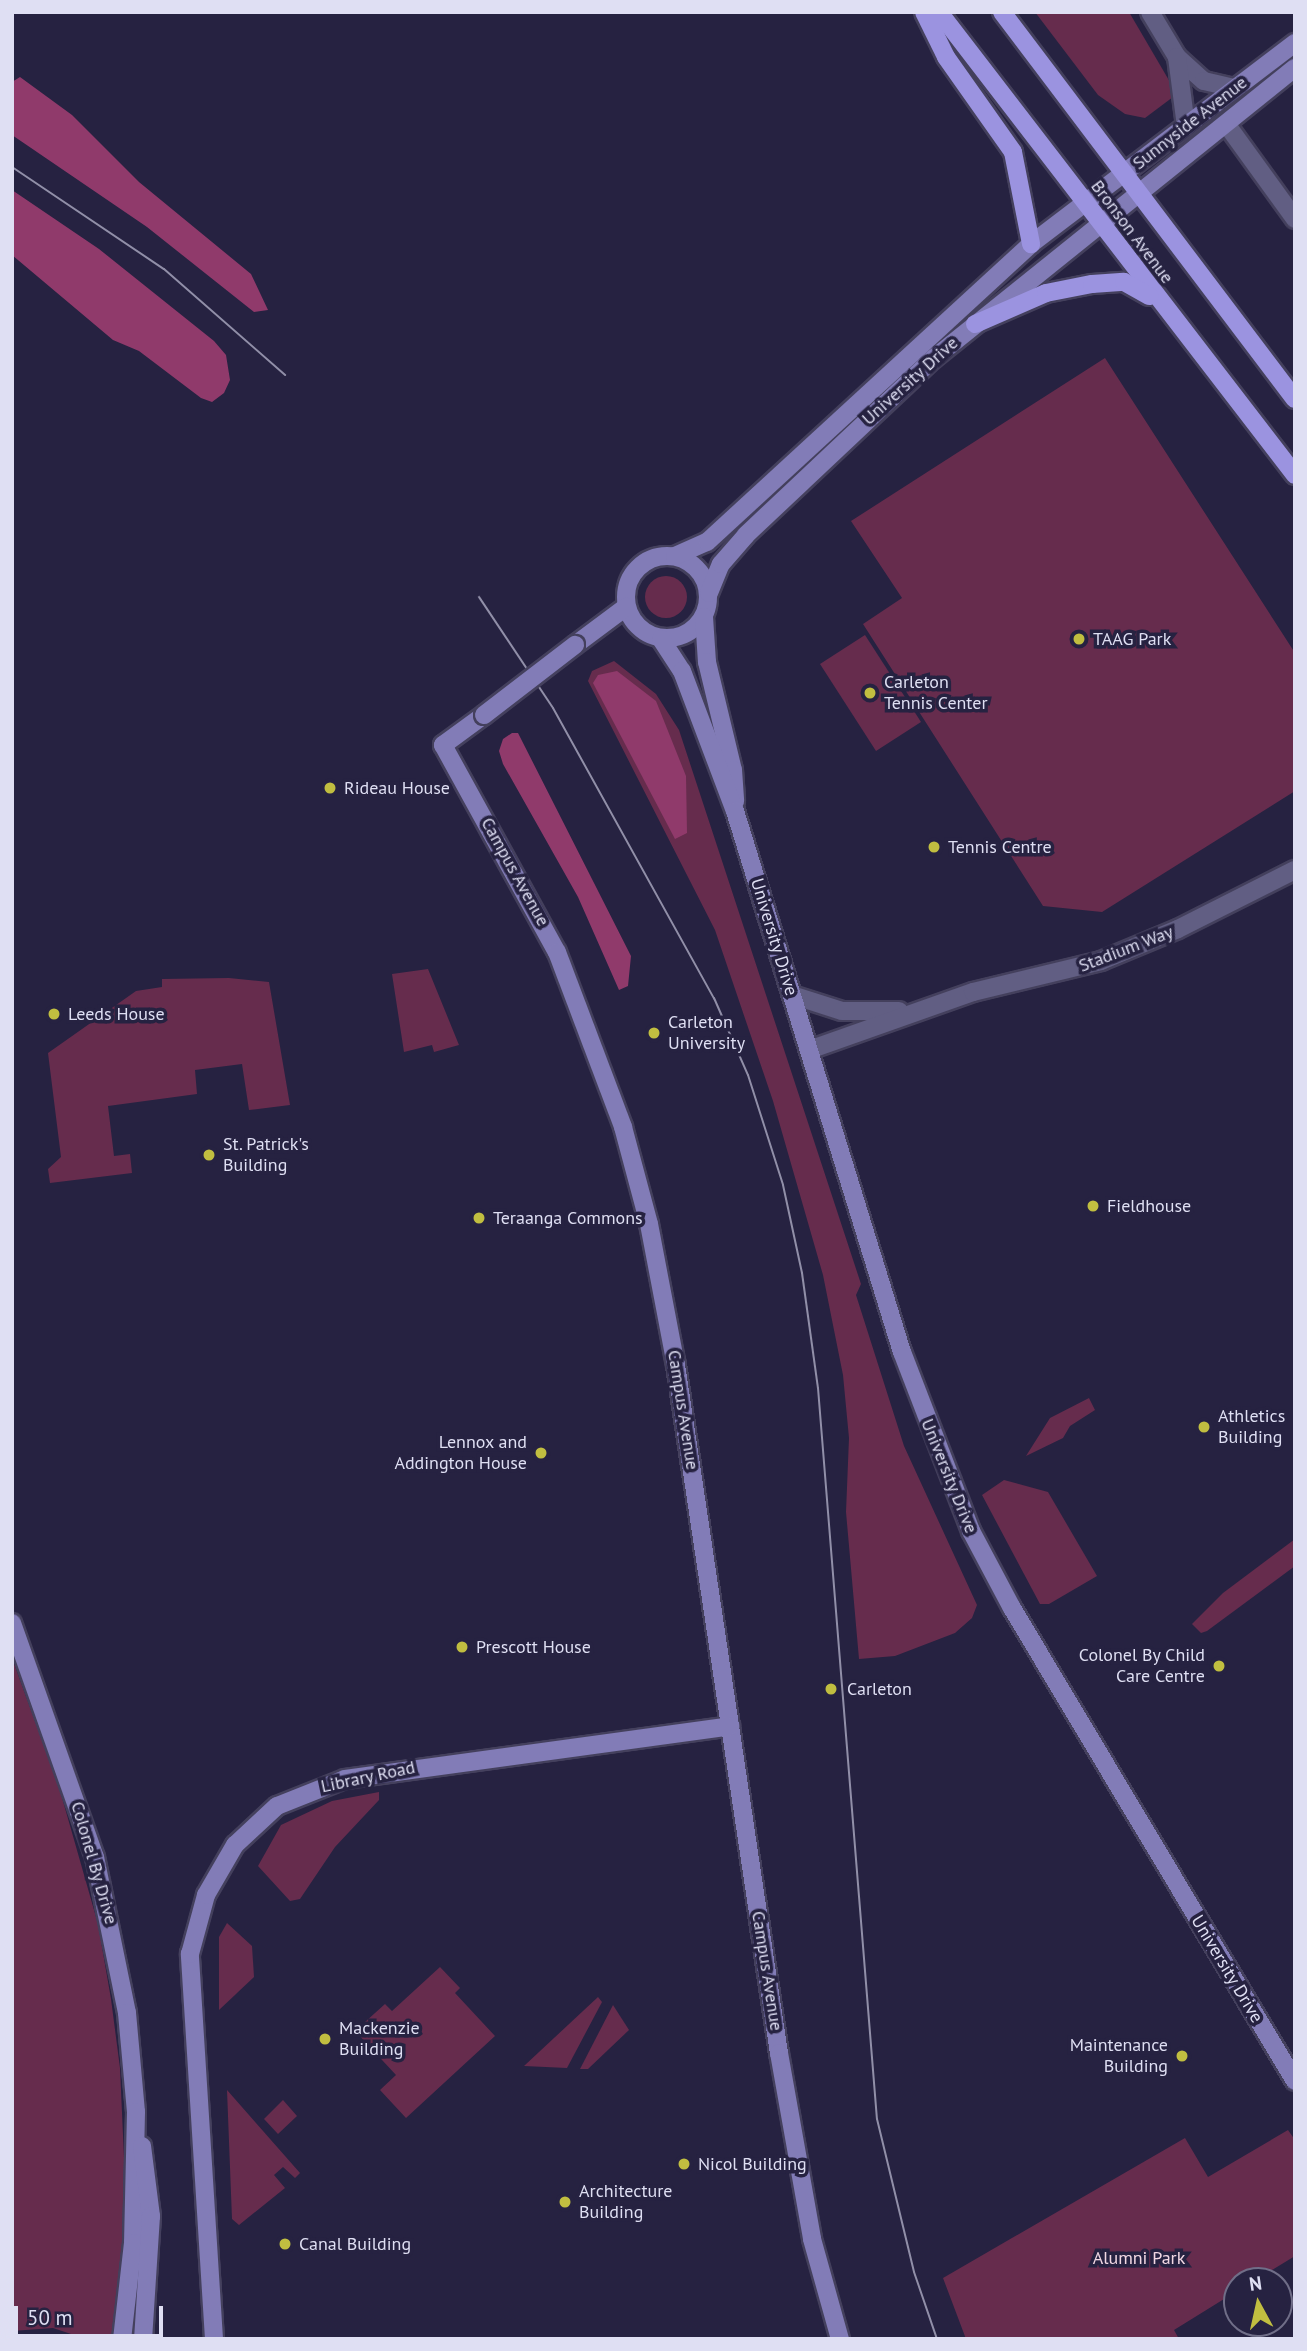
<!DOCTYPE html>
<style>
body{margin:0}
#map{position:relative;width:1307px;height:2351px;overflow:hidden;background:#262241;font-family:"PT Sans",sans-serif}
div>[style]{position:absolute}
[style*='--x']{left:calc(var(--x)*1px);top:calc(var(--y)*1px);width:calc(var(--w)*1px);rotate:calc(var(--a)*1deg)}
.green>*{inset:0;background:#662c4d}
.round{border-radius:50%}
.forest>*{inset:0;background:#903a6b}
.roads{filter:drop-shadow(2px 0 #44405d) drop-shadow(-2px 0 #44405d) drop-shadow(0 2px #44405d) drop-shadow(0 -2px #44405d)}
.street>*{height:18px;margin:-9px;padding:0 9px;transform-origin:9px;border-radius:9px;background:#615e83}
.secondary>*{height:18px;margin:-9px;padding:0 9px;transform-origin:9px;border-radius:9px;background:#827cb7}
.secondary>.ring{margin:-9px;padding:0;box-sizing:content-box;background:none;border:18px solid #827cb7;border-radius:50%}
.primary>*{height:18px;margin:-9px;padding:0 9px;transform-origin:9px;border-radius:9px;background:#9b93e0}
.tram>*{height:2px;margin:-1px;padding:0 1px;transform-origin:1px;border-radius:1px;background:#918fa8}
.bridges{filter:drop-shadow(2px 0 #44405d) drop-shadow(-2px 0 #44405d) drop-shadow(0 2px #44405d) drop-shadow(0 -2px #44405d)}
.secondary-bridge>*{height:18px;margin:-9px;padding:0 9px;transform-origin:9px;border-radius:9px;background:#827cb7}
.dots>*{width:19px;height:19px;translate:-50% -50%;box-sizing:border-box;border:4px solid #262241;border-radius:50%}
span{translate:-50% -50%;white-space:nowrap;text-align:center;line-height:1.15;-webkit-text-stroke:7px #262241;paint-order:stroke}
.street-label{font-size:18px;color:#dfdff3}
.poi-label{font-size:18px;color:#dfdff3}
.left{translate:0 -50%;text-align:left}
.right{translate:-100% -50%;text-align:right}
.park-label{font-size:18px;color:#f2d8e4}
.frame{position:absolute;inset:0;border:14px solid #dfdff3;pointer-events:none}
.north{position:absolute;left:1223px;top:2267px;width:70px;height:70px;box-sizing:border-box;background:#262241;border:2px solid #706e88;border-radius:50%;rotate:352deg;font-size:19px;font-weight:700;line-height:28px;text-align:center;color:#dfdff3}
.north::after{content:'';display:block;margin:auto;width:24px;height:32px;background:#c1be40;clip-path:polygon(50% 0,100% 100%,50% 72%,0 100%)}
.scale{position:absolute;left:14px;top:2306px;width:149px;height:32px;box-sizing:border-box;border:4px solid #dfdff3;border-top:0;padding-left:9px;font-size:21px;line-height:24px;white-space:nowrap;color:#dfdff3;-webkit-text-stroke:5px #262241;paint-order:stroke}
</style>
<div id="map">
<div class="green">
<i style="clip-path:polygon(1035px 12px,1129px 12px,1177px 94px,1145px 118px,1125px 114px,1098px 95px)"></i>
<i style="clip-path:polygon(1105px 358px,1295px 653px,1295px 791px,1102px 912px,1043px 906px,863px 624px,902px 598px,851px 521px)"></i>
<i class="round" style="left:645px;top:576px;width:42px;height:42px"></i>
<i style="clip-path:polygon(865px 635px,921px 722px,876px 751px,820px 664px)"></i>
<i style="clip-path:polygon(614px 661px,656px 694px,679px 730px,861px 1284px,856px 1295px,904px 1446px,977px 1605px,972px 1618px,955px 1633px,895px 1656px,859px 1659px,846px 1512px,849px 1438px,843px 1375px,823px 1275px,773px 1101px,715px 930px,588px 681px,592px 671px)"></i>
<i style="clip-path:polygon(428px 969px,459px 1045px,434px 1052px,432px 1045px,404px 1052px,392px 974px)"></i>
<i style="clip-path:polygon(229px 978px,269px 982px,290px 1105px,249px 1110px,242px 1064px,195px 1070px,197px 1094px,108px 1106px,114px 1156px,130px 1154px,132px 1173px,50px 1183px,48px 1169px,61px 1157px,48px 1053px,136px 991px,162px 987px,162px 979px)"></i>
<i style="clip-path:polygon(1089px 1398px,1095px 1410px,1070px 1426px,1063px 1438px,1026px 1456px,1050px 1418px)"></i>
<i style="clip-path:polygon(1004px 1480px,1048px 1492px,1097px 1576px,1049px 1604px,1040px 1604px,982px 1495px)"></i>
<i style="clip-path:polygon(1295px 1539px,1295px 1566px,1207px 1631px,1201px 1633px,1192px 1624px,1223px 1593px)"></i>
<i style="clip-path:polygon(12px 1658px,59px 1787px,98px 1924px,111px 1999px,120px 2068px,125px 2180px,124px 2250px,113px 2339px,86px 2339px,53px 2328px,12px 2331px)"></i>
<i style="clip-path:polygon(379px 1792px,379px 1800px,335px 1847px,300px 1899px,290px 1901px,258px 1866px,281px 1825px,332px 1801px)"></i>
<i style="clip-path:polygon(227px 1923px,252px 1946px,254px 1977px,219px 2010px,219px 1937px)"></i>
<i style="clip-path:polygon(440px 1967px,460px 1988px,455px 1993px,495px 2036px,406px 2118px,380px 2090px,396px 2075px,355px 2031px,385px 2004px,392px 2011px)"></i>
<i style="clip-path:polygon(598px 1997px,602px 2002px,567px 2068px,524px 2066px)"></i>
<i style="clip-path:polygon(613px 2005px,629px 2030px,588px 2069px,580px 2069px)"></i>
<i style="clip-path:polygon(227px 2090px,300px 2173px,295px 2178px,283px 2167px,274px 2175px,285px 2188px,239px 2225px,232px 2219px)"></i>
<i style="clip-path:polygon(283px 2100px,297px 2116px,278px 2134px,264px 2119px)"></i>
<i style="clip-path:polygon(1288px 2130px,1295px 2140px,1295px 2256px,1254px 2281px,1237px 2281px,1237px 2291px,1174px 2330px,1179px 2339px,966px 2339px,943px 2278px,1185px 2138px,1208px 2177px)"></i>
</div>
<div class="forest">
<i style="clip-path:polygon(20px 77px,72px 115px,139px 182px,251px 274px,268px 310px,254px 312px,147px 227px,12px 135px,12px 82px)"></i>
<i style="clip-path:polygon(12px 190px,99px 249px,214px 341px,226px 355px,230px 380px,224px 393px,212px 402px,201px 398px,139px 351px,113px 340px,12px 255px)"></i>
<i style="clip-path:polygon(617px 671px,656px 701px,686px 776px,687px 833px,675px 839px,593px 683px,598px 675px)"></i>
<i style="clip-path:polygon(512px 733px,518px 733px,631px 956px,628px 986px,619px 990px,578px 897px,503px 764px,499px 751px,503px 739px)"></i>
</div>
<div class="roads">
<div class="street">
<i style="--x:1150;--y:12;--w:52;--a:59"></i>
<i style="--x:1177;--y:57;--w:36;--a:42"></i>
<i style="--x:1204;--y:81;--w:32;--a:13"></i>
<i style="--x:1177;--y:57;--w:70;--a:82.6"></i>
<i style="--x:1227;--y:125;--w:116;--a:54.1"></i>
<i style="--x:792;--y:995;--w:52;--a:17.7"></i>
<i style="--x:842;--y:1011;--w:57;--a:0"></i>
<i style="--x:809;--y:1050;--w:174;--a:-19.5"></i>
<i style="--x:973;--y:992;--w:132;--a:-13.6"></i>
<i style="--x:1101;--y:961;--w:83;--a:-22.6"></i>
<i style="--x:1178;--y:929;--w:131;--a:-26.8"></i>
</div>
<div class="secondary">
<i class="ring" style="left:626px;top:556px;width:64px;height:64px"></i>
<i style="--x:675;--y:556;--w:35;--a:-24"></i>
<i style="--x:707;--y:542;--w:440;--a:-42.6"></i>
<i style="--x:1031;--y:244;--w:332;--a:-37.3"></i>
<i style="--x:709;--y:593;--w:31;--a:-68"></i>
<i style="--x:721;--y:564;--w:38;--a:-49"></i>
<i style="--x:746;--y:535;--w:258;--a:-43.3"></i>
<i style="--x:934;--y:358;--w:463;--a:-38.8"></i>
<i style="--x:704;--y:617;--w:45;--a:86.2"></i>
<i style="--x:707;--y:662;--w:111;--a:76.5"></i>
<i style="--x:733;--y:770;--w:31;--a:86"></i>
<i style="--x:661;--y:639;--w:38;--a:57"></i>
<i style="--x:682;--y:671;--w:150;--a:69.3"></i>
<i style="--x:735;--y:811;--w:566;--a:72.85"></i>
<i style="--x:902;--y:1352;--w:192;--a:68.9"></i>
<i style="--x:971;--y:1531;--w:87;--a:62"></i>
<i style="--x:1012;--y:1608;--w:551;--a:59.11"></i>
<i style="--x:575;--y:645;--w:64;--a:-36.7"></i>
<i style="--x:484;--y:715;--w:51;--a:143.8"></i>
<i style="--x:443;--y:745;--w:236;--a:61.2"></i>
<i style="--x:557;--y:952;--w:187;--a:69.3"></i>
<i style="--x:623;--y:1127;--w:100;--a:75"></i>
<i style="--x:649;--y:1224;--w:144;--a:79.2"></i>
<i style="--x:676;--y:1365;--w:696;--a:81.49"></i>
<i style="--x:779;--y:2053;--w:189;--a:79.9"></i>
<i style="--x:812;--y:2239;--w:104;--a:74.4"></i>
<i style="--x:12;--y:1623;--w:248;--a:70.5"></i>
<i style="--x:95;--y:1857;--w:159;--a:78.4"></i>
<i style="--x:127;--y:2013;--w:99;--a:84.8"></i>
<i style="--x:136;--y:2112;--w:131;--a:91.3"></i>
<i style="--x:133;--y:2243;--w:97;--a:96.5"></i>
<i style="--x:142;--y:2146;--w:71;--a:82.7"></i>
<i style="--x:151;--y:2216;--w:123;--a:93.7"></i>
<i style="--x:214;--y:2339;--w:386;--a:-93.6"></i>
<i style="--x:190;--y:1954;--w:61;--a:-74.8"></i>
<i style="--x:206;--y:1895;--w:58;--a:-59.9"></i>
<i style="--x:235;--y:1845;--w:57;--a:-42.9"></i>
<i style="--x:277;--y:1806;--w:73;--a:-21.7"></i>
<i style="--x:345;--y:1779;--w:389;--a:-7.8"></i>
</div>
<div class="primary">
<i style="--x:924;--y:12;--w:50;--a:63.9"></i>
<i style="--x:946;--y:57;--w:116;--a:54.8"></i>
<i style="--x:1013;--y:152;--w:94;--a:78.9"></i>
<i style="--x:939;--y:12;--w:584;--a:52.44"></i>
<i style="--x:1002;--y:12;--w:485;--a:52.9"></i>
<i style="--x:975;--y:324;--w:77;--a:-23.6"></i>
<i style="--x:1046;--y:293;--w:47;--a:-11.1"></i>
<i style="--x:1092;--y:284;--w:32;--a:-4"></i>
<i style="--x:1124;--y:282;--w:29;--a:29"></i>
</div>
</div>
<div class="tram">
<i style="--x:12;--y:167;--w:183;--a:33.9"></i>
<i style="--x:164;--y:269;--w:161;--a:41.2"></i>
<i style="--x:479;--y:597;--w:133;--a:56.3"></i>
<i style="--x:553;--y:708;--w:332;--a:61"></i>
<i style="--x:714;--y:998;--w:84;--a:66.2"></i>
<i style="--x:748;--y:1075;--w:115;--a:72.3"></i>
<i style="--x:783;--y:1185;--w:90;--a:77.8"></i>
<i style="--x:802;--y:1273;--w:116;--a:82.1"></i>
<i style="--x:818;--y:1388;--w:733;--a:85.39"></i>
<i style="--x:877;--y:2119;--w:157;--a:76.4"></i>
<i style="--x:914;--y:2272;--w:71;--a:71.1"></i>
</div>
<div class="bridges">
<div class="secondary-bridge">
<i style="--x:484;--y:715;--w:115;--a:-37.6"></i>
</div>
</div>
<div class="dots">
<i style="left:1079px;top:639px;background:#c1be40"></i>
<i style="left:870px;top:693px;background:#c1be40"></i>
<i style="left:330px;top:788px;background:#c1be40"></i>
<i style="left:934px;top:847px;background:#c1be40"></i>
<i style="left:54px;top:1014px;background:#c1be40"></i>
<i style="left:654px;top:1033px;background:#c1be40"></i>
<i style="left:209px;top:1155px;background:#c1be40"></i>
<i style="left:1093px;top:1206px;background:#c1be40"></i>
<i style="left:479px;top:1218px;background:#c1be40"></i>
<i style="left:1204px;top:1427px;background:#c1be40"></i>
<i style="left:541px;top:1453px;background:#c1be40"></i>
<i style="left:462px;top:1647px;background:#c1be40"></i>
<i style="left:1219px;top:1666px;background:#c1be40"></i>
<i style="left:831px;top:1689px;background:#c1be40"></i>
<i style="left:325px;top:2039px;background:#c1be40"></i>
<i style="left:1182px;top:2056px;background:#c1be40"></i>
<i style="left:684px;top:2164px;background:#c1be40"></i>
<i style="left:565px;top:2202px;background:#c1be40"></i>
<i style="left:285px;top:2244px;background:#c1be40"></i>
</div>
<div class="street-label">
<span style="left:1190px;top:123px;rotate:-38deg">Sunnyside Avenue</span>
<span style="left:1132px;top:232px;rotate:53deg">Bronson Avenue</span>
<span style="left:910px;top:381px;rotate:-42deg">University Drive</span>
<span style="left:515px;top:872px;rotate:61deg">Campus Avenue</span>
<span style="left:774px;top:937px;rotate:73deg">University Drive</span>
<span style="left:1126px;top:949px;rotate:-21deg">Stadium Way</span>
<span style="left:683px;top:1410px;rotate:81deg">Campus Avenue</span>
<span style="left:949px;top:1476px;rotate:68deg">University Drive</span>
<span style="left:368px;top:1777px;rotate:-12deg">Library Road</span>
<span style="left:94px;top:1863px;rotate:74deg">Colonel By Drive</span>
<span style="left:1227px;top:1969px;rotate:59deg">University Drive</span>
<span style="left:767px;top:1971px;rotate:81deg">Campus Avenue</span>
</div>
<div class="poi-label">
<span class="left" style="left:1093px;top:639px">TAAG Park</span>
<span class="left" style="left:884px;top:693px">Carleton<br>Tennis Center</span>
<span class="left" style="left:344px;top:788px">Rideau House</span>
<span class="left" style="left:948px;top:847px">Tennis Centre</span>
<span class="left" style="left:68px;top:1014px">Leeds House</span>
<span class="left" style="left:668px;top:1033px">Carleton<br>University</span>
<span class="left" style="left:223px;top:1155px">St. Patrick's<br>Building</span>
<span class="left" style="left:1107px;top:1206px">Fieldhouse</span>
<span class="left" style="left:493px;top:1218px">Teraanga Commons</span>
<span class="left" style="left:1218px;top:1427px">Athletics<br>Building</span>
<span class="right" style="left:527px;top:1453px">Lennox and<br>Addington House</span>
<span class="left" style="left:476px;top:1647px">Prescott House</span>
<span class="right" style="left:1205px;top:1666px">Colonel By Child<br>Care Centre</span>
<span class="left" style="left:847px;top:1689px">Carleton</span>
<span class="left" style="left:339px;top:2039px">Mackenzie<br>Building</span>
<span class="right" style="left:1168px;top:2056px">Maintenance<br>Building</span>
<span class="left" style="left:698px;top:2164px">Nicol Building</span>
<span class="left" style="left:579px;top:2202px">Architecture<br>Building</span>
<span class="left" style="left:299px;top:2244px">Canal Building</span>
</div>
<div class="park-label">
<span style="left:1139px;top:2258px">Alumni Park</span>
</div>
<div class="frame"></div>
<div class="north">N</div>
<div class="scale">50 m</div>
</div>
